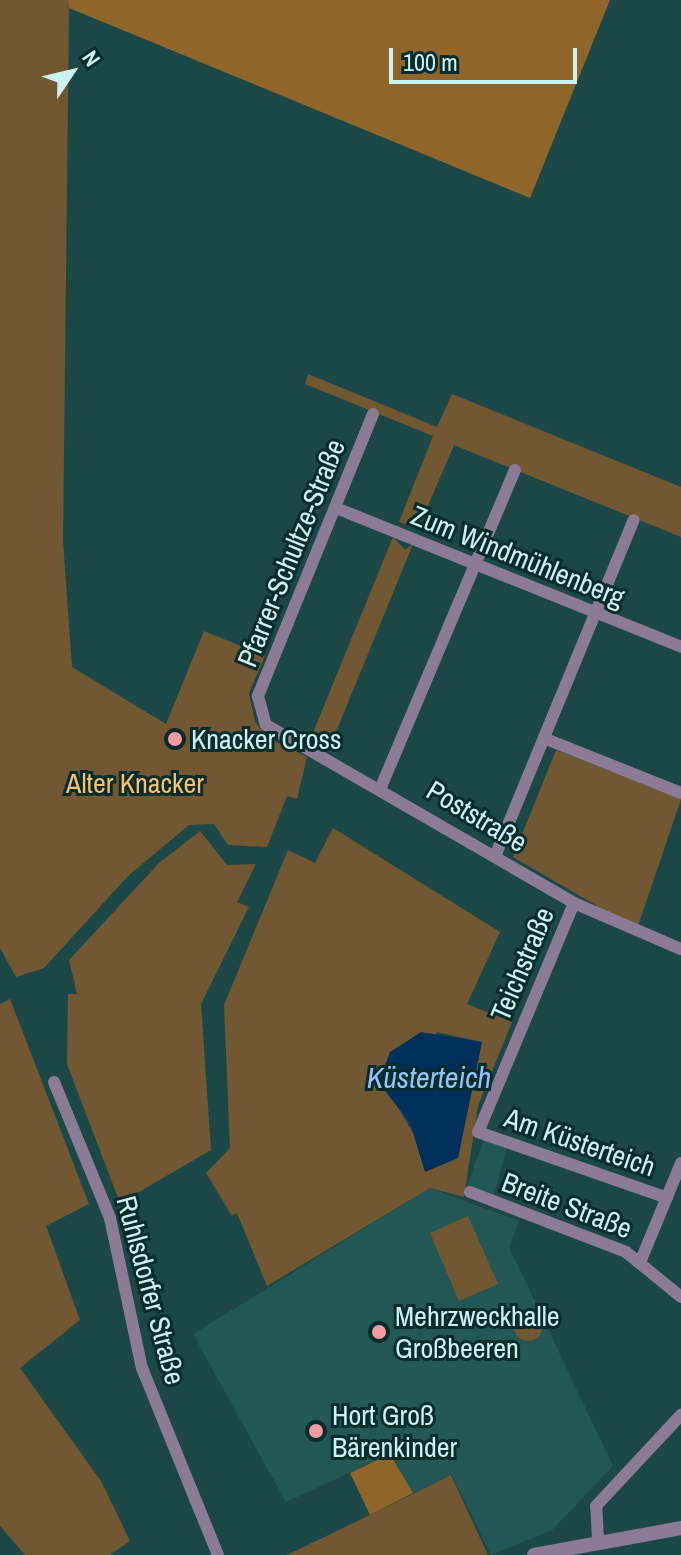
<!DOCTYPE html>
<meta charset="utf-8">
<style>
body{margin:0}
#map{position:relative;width:681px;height:1555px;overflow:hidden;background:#1b4847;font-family:"Archivo Narrow",sans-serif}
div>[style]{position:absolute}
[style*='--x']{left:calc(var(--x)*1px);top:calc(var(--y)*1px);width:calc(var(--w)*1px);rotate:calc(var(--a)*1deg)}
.built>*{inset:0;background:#225756}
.green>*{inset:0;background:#725733}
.round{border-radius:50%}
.forest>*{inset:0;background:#8f6529}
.water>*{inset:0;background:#02305d}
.minor>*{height:12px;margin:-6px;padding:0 6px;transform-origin:6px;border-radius:6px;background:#8b7b94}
.tertiary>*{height:14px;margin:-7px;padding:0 7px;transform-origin:7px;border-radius:7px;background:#8b7b94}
.dots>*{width:22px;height:22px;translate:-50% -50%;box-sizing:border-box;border:4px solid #072c2c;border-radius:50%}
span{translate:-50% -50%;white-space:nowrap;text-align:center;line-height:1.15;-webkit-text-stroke:6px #072c2c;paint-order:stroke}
.street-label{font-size:28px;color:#ccf3f2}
.poi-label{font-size:28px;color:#ccf3f2}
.left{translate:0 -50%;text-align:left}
.park-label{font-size:28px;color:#fcbf6b}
.water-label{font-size:30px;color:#91c3fd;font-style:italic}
.north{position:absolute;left:32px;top:32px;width:80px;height:80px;-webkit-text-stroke:6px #072c2c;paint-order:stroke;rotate:55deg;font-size:22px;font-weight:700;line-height:32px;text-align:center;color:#ccf3f2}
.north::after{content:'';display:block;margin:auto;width:28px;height:36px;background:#ccf3f2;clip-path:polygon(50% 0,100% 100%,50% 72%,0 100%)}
.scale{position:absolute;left:389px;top:48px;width:188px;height:36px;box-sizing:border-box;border:4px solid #ccf3f2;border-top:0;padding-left:10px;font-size:24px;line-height:28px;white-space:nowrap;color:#ccf3f2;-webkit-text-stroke:6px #072c2c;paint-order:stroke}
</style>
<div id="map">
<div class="built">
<i style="clip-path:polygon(484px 1139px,507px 1147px,492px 1202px,467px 1187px)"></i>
<i style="clip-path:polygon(430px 1188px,519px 1221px,509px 1247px,613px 1466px,552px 1530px,491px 1555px,452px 1475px,413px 1493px,390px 1454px,286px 1502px,193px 1334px)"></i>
</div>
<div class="green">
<i style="clip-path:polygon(0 0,68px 0,69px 8px,63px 541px,72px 667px,166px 724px,204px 631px,265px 656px,249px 693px,255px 722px,267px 737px,307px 757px,297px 799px,287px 796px,267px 847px,228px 845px,214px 824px,189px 825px,128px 876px,44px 968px,16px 977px,0 948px)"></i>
<i style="clip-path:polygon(308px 374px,437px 427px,452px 394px,681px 487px,681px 537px,454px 445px,418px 529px,399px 522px,433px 436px,305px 384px)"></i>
<i style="clip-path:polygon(393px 537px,405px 550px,413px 544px,329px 749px,310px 740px)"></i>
<i style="clip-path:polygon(556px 750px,681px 799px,637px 929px,513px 857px)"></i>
<i style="clip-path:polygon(evenodd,333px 828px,500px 932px,467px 1004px,512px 1022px,478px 1106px,464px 1197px,430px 1188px,267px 1286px,237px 1213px,232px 1216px,206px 1173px,230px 1148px,224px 1005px,288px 850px,315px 863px,333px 828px,437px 1032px,481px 1042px,458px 1158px,418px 1142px,399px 1109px,437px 1032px)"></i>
<i style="clip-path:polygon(200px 831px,227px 865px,256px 864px,237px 902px,249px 907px,201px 1004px,211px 1150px,120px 1203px,67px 1064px,68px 994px,77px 994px,69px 960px,159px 863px)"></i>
<i style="clip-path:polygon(10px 999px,89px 1204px,46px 1226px,80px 1320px,20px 1368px,101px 1481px,130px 1541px,110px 1555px,25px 1555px,0 1526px,0 1004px)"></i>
<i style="clip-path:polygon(468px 1216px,498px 1284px,459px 1301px,430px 1233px)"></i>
<i class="round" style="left:514px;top:1313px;width:28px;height:28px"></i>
<i style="clip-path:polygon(451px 1475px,488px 1555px,287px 1555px,370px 1515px)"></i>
</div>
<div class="forest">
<i style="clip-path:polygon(68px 0,610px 0,530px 198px,69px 8px)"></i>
<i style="clip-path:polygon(390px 1454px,413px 1493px,370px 1515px,350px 1473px)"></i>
</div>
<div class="water">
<i style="clip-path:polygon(421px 1032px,482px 1042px,458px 1158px,425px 1172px,410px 1123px,379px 1083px,390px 1052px)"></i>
</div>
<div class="minor">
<i style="--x:373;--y:414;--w:305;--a:112.2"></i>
<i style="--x:258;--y:696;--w:30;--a:75"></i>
<i style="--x:266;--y:725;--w:356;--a:30"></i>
<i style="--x:574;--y:903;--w:116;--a:23.3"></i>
<i style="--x:336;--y:508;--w:372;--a:21.9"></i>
<i style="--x:546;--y:739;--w:145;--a:21.8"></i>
<i style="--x:381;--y:787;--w:344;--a:-67.1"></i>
<i style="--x:496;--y:854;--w:361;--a:-67.6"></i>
<i style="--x:574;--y:903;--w:248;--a:112.7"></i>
<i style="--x:478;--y:1132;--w:200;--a:19.2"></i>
<i style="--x:54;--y:1082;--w:147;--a:67.6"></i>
<i style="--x:110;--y:1218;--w:153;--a:78"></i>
<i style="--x:142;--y:1368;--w:202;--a:67.9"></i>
<i style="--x:470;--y:1192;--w:167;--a:21"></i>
<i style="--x:626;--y:1252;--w:71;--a:39.3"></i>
<i style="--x:641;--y:1260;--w:105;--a:-67.6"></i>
<i style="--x:598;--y:1540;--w:34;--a:-93"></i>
<i style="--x:596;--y:1506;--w:125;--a:-47"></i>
</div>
<div class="tertiary">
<i style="--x:534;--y:1555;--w:149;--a:-10.4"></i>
</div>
<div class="dots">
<i style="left:175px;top:739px;background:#f49aa3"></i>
<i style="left:379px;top:1332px;background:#f49aa3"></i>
<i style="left:316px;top:1431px;background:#f49aa3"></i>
</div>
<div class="street-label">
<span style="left:291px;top:553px;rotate:-68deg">Pfarrer-Schultze-Straße</span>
<span style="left:518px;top:556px;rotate:22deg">Zum Windmühlenberg</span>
<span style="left:477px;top:816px;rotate:31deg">Poststraße</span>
<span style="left:522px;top:964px;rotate:-67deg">Teichstraße</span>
<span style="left:580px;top:1142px;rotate:19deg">Am Küsterteich</span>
<span style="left:567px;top:1205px;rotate:21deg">Breite Straße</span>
<span style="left:151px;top:1290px;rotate:75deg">Ruhlsdorfer Straße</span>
</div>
<div class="poi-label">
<span class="left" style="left:191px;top:739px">Knacker Cross</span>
<span class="left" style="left:395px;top:1332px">Mehrzweckhalle<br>Großbeeren</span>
<span class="left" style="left:332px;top:1431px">Hort Groß<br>Bärenkinder</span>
</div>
<div class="park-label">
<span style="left:135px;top:783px">Alter Knacker</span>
</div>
<div class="water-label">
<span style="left:429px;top:1077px">Küsterteich</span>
</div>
<div class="north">N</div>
<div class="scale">100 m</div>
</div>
